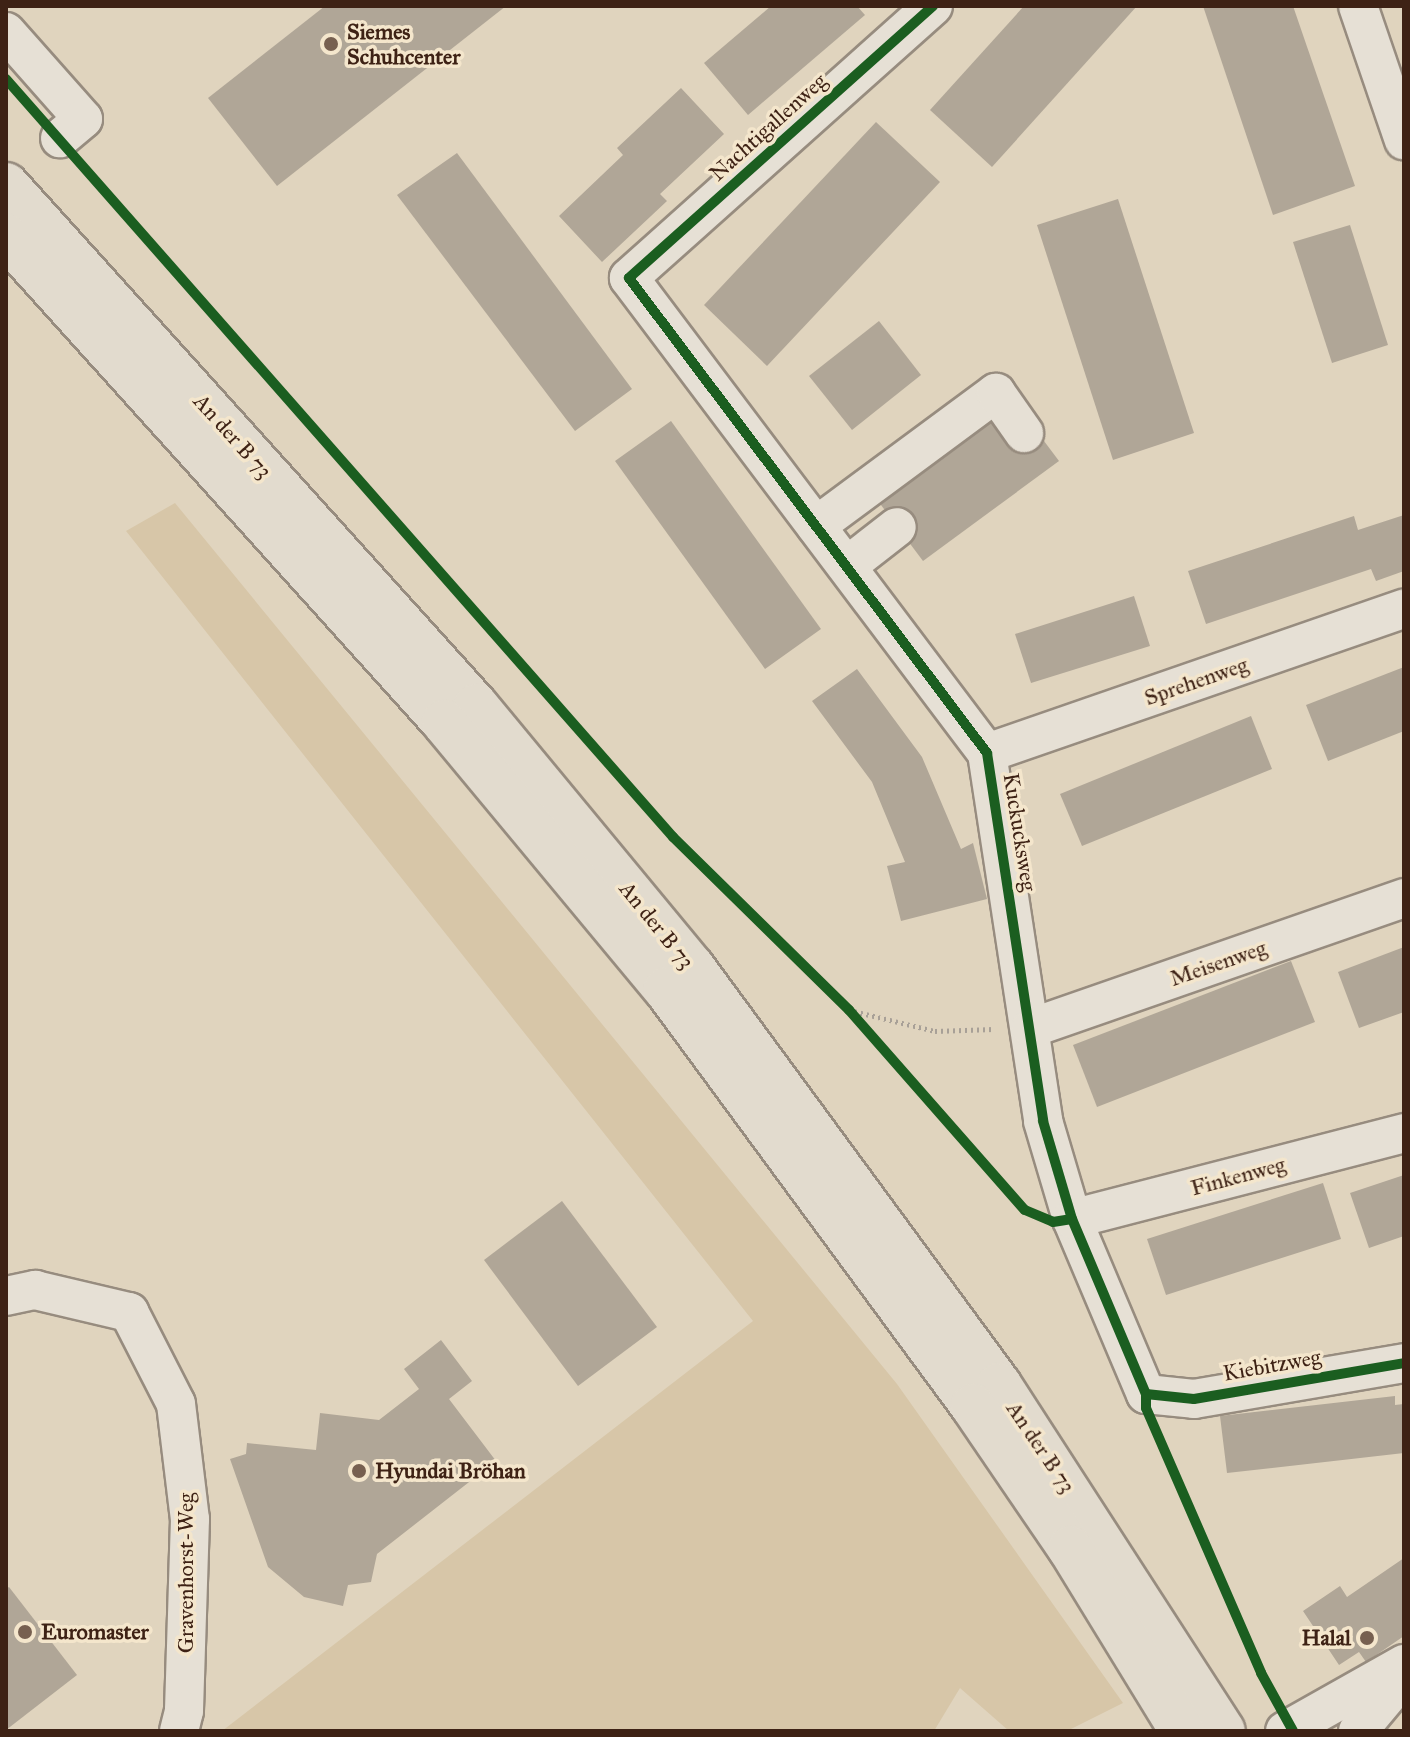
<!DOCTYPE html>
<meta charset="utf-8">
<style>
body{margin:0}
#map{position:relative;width:1410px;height:1737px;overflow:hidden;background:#e0d4be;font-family:"IM FELL Great Primer",serif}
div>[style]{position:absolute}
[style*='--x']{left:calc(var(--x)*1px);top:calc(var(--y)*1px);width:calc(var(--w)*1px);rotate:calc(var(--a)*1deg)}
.green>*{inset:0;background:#d7c6a8}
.building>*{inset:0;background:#b0a697}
.path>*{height:5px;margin-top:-2.5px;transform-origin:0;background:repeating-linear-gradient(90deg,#a8a097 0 2px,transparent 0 6px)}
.roads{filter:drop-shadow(2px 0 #978c7f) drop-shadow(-2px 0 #978c7f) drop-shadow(0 2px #978c7f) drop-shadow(0 -2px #978c7f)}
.minor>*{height:38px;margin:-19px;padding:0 19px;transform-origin:19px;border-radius:19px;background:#e6e0d5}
.major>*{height:44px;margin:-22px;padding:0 22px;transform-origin:22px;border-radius:22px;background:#e2dbce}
.cycleway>*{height:10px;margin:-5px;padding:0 5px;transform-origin:5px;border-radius:5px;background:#1b5e20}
.dots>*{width:22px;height:22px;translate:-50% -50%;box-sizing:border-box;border:4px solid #f4e6cc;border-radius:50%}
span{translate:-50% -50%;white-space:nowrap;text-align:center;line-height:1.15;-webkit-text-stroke:7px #f4e6cc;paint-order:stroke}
.poi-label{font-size:22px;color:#3e2215;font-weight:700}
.left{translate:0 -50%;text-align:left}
.right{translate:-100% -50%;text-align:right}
.street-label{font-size:22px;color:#3e2215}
.frame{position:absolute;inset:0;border:8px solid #3e2215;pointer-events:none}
</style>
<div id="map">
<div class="green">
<i style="clip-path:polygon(175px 503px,897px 1384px,1123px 1703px,1067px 1731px,1009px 1731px,960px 1688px,934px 1731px,222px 1731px,753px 1321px,126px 531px)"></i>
</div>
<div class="building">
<i style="clip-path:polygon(325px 6px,506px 6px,277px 186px,208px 98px)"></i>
<i style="clip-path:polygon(771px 6px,857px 6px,865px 15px,748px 115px,704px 63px)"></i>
<i style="clip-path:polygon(1024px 6px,1137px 6px,992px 167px,930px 110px)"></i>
<i style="clip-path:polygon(1203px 6px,1293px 6px,1355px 186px,1273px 215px)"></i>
<i style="clip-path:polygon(681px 88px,724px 134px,660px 194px,667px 201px,602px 262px,559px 216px,623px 155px,617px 148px)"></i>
<i style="clip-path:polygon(876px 122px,940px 182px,767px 366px,704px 305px)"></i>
<i style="clip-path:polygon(457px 153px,632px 389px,575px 431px,397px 195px)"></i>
<i style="clip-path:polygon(1118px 199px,1194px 433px,1113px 460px,1037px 225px)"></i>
<i style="clip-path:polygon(1350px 225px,1388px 345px,1332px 363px,1293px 242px)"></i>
<i style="clip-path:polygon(879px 321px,921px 375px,852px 430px,809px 376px)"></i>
<i style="clip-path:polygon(1008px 393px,1059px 461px,923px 561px,872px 493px)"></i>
<i style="clip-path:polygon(671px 421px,821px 629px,765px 669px,615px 461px)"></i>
<i style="clip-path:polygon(1404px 515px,1404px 571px,1376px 581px,1371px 569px,1206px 624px,1188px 571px,1354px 516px,1358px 530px)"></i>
<i style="clip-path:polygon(1134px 596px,1150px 646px,1031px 683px,1015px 634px)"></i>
<i style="clip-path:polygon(1404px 667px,1404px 731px,1328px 761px,1306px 705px)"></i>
<i style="clip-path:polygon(857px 669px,922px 757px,961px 849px,973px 843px,987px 899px,901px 921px,887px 866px,905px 862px,872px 782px,812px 701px)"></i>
<i style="clip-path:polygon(1251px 716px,1272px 769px,1082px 846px,1060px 794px)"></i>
<i style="clip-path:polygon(1404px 947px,1404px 1012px,1359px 1028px,1338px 972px)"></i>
<i style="clip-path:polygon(1291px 961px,1315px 1022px,1097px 1107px,1073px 1045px)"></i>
<i style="clip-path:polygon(1404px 1175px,1404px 1236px,1369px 1248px,1350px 1193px)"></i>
<i style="clip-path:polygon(1323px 1183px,1341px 1239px,1166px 1295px,1147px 1239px)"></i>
<i style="clip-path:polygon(562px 1201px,657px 1327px,578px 1386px,484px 1260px)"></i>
<i style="clip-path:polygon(441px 1340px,472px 1381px,449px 1399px,496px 1461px,377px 1554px,371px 1582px,348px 1585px,343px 1606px,304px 1597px,268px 1567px,230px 1459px,246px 1454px,247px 1443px,316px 1450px,320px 1413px,379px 1420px,419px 1389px,404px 1369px)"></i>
<i style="clip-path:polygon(1395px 1396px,1395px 1405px,1404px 1404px,1404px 1453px,1227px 1473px,1220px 1416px)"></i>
<i style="clip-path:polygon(1404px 1558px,1404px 1636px,1366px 1662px,1359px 1652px,1339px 1665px,1303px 1611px,1340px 1586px,1347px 1597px)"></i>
<i style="clip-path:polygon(9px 1587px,77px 1675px,6px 1730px,6px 1589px)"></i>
</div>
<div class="path">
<i style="--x:849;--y:1010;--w:89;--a:13.7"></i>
<i style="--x:935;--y:1031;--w:59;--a:-1.9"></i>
</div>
<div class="roads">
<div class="minor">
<i style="--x:933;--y:6;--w:408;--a:138.2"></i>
<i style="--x:629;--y:278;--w:595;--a:53"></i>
<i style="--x:987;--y:753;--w:372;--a:81.3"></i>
<i style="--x:1043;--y:1121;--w:102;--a:73.5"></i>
<i style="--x:1072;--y:1219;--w:190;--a:67.1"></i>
<i style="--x:1146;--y:1394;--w:48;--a:5.9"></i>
<i style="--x:1194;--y:1399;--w:213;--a:-9.7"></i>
<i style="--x:1358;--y:6;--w:142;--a:71.1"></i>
<i style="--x:6;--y:32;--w:116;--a:48.5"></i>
<i style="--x:83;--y:119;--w:30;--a:140"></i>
<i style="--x:816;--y:526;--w:224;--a:-36.5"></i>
<i style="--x:996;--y:393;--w:49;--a:55"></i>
<i style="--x:847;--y:566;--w:63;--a:-38"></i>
<i style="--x:987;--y:753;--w:441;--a:-19.1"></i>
<i style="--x:1031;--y:1028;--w:395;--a:-19.2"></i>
<i style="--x:1072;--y:1219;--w:343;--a:-14.5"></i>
<i style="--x:6;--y:1296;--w:30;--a:-12"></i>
<i style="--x:35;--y:1290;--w:97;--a:13.2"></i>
<i style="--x:129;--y:1312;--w:103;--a:62.9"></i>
<i style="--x:176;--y:1404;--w:116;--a:83.1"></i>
<i style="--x:190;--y:1519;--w:192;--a:91.8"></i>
<i style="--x:184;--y:1711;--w:21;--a:104"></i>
<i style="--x:1285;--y:1731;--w:137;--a:-29.4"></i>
<i style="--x:1358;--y:1731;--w:72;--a:-50.1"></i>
</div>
<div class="major">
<i style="--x:6;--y:185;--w:702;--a:47.95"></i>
<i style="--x:476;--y:706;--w:339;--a:50.4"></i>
<i style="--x:692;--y:967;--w:519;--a:53.7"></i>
<i style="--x:999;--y:1385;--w:412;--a:57.1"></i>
<i style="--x:6;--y:236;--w:654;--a:47.97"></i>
<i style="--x:444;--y:722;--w:347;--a:50.3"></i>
<i style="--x:666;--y:989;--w:518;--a:53.64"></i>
<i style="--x:973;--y:1406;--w:172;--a:55.7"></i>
<i style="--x:1070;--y:1548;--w:215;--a:58.5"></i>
</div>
</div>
<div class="cycleway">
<i style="--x:933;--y:6;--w:408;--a:138.2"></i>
<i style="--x:629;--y:278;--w:595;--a:53"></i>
<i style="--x:987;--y:753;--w:372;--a:81.3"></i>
<i style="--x:1043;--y:1121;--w:102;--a:73.5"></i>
<i style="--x:1072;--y:1219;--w:190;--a:67.1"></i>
<i style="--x:1146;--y:1394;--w:14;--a:90"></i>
<i style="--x:1146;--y:1408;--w:289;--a:66.5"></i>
<i style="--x:1261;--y:1673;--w:66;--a:61.1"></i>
<i style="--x:6;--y:79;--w:1010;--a:48.65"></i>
<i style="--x:673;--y:837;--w:247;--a:44.5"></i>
<i style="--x:849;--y:1010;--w:266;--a:48.7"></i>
<i style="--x:1025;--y:1210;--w:30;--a:23"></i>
<i style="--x:1053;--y:1222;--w:19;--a:-9"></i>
<i style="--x:1146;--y:1394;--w:48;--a:5.9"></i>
<i style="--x:1194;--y:1399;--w:213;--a:-9.7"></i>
</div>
<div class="dots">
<i style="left:331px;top:44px;background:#776050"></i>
<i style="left:359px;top:1471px;background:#776050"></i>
<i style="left:25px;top:1632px;background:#776050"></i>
<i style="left:1367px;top:1638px;background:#776050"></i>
</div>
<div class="poi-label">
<span class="left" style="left:347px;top:44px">Siemes<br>Schuhcenter</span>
<span class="left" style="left:375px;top:1471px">Hyundai Bröhan</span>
<span class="left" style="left:41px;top:1632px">Euromaster</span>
<span class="right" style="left:1351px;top:1638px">Halal</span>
</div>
<div class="street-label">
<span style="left:768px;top:127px;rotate:-42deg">Nachtigallenweg</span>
<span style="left:233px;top:436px;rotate:48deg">An der B 73</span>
<span style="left:1196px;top:681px;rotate:-19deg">Sprehenweg</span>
<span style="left:1020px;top:832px;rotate:81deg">Kuckucksweg</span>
<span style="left:657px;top:925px;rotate:51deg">An der B 73</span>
<span style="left:1218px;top:963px;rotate:-19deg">Meisenweg</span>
<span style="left:1238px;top:1176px;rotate:-15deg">Finkenweg</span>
<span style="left:1272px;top:1365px;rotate:-10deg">Kiebitzweg</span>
<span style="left:1041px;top:1447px;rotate:56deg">An der B 73</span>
<span style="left:186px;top:1573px;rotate:-90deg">Gravenhorst-Weg</span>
</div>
<div class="frame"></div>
</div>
